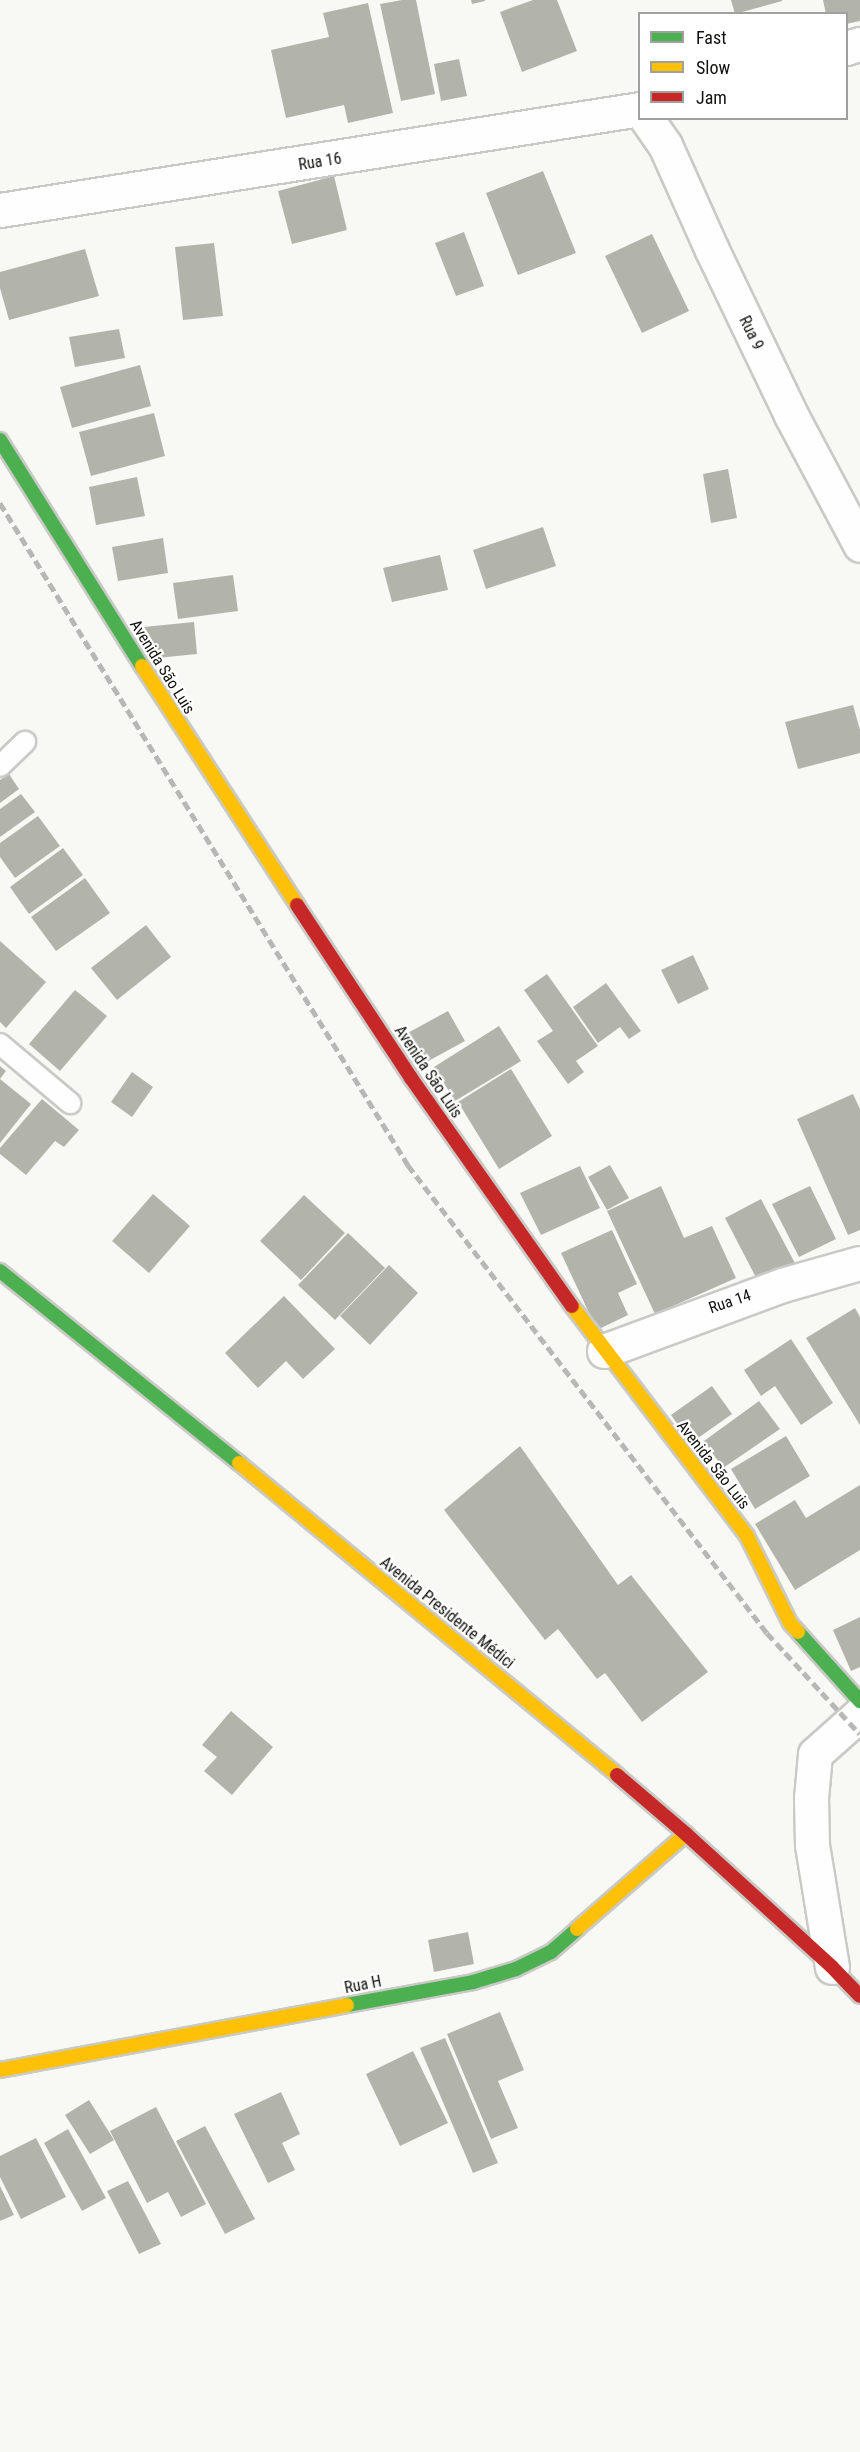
<!DOCTYPE html>
<meta charset="utf-8">
<style>
body{margin:0}
#map{position:relative;width:860px;height:2452px;overflow:hidden;background:#f8f9f5;font-family:"Roboto Condensed",sans-serif}
div>[style]{position:absolute}
[style*='--x']{left:calc(var(--x)*1px);top:calc(var(--y)*1px);width:calc(var(--w)*1px);rotate:calc(var(--a)*1deg)}
.building>*{inset:0;background:#b2b4ac}
.roads{filter:drop-shadow(2px 0 #c9c9c6) drop-shadow(-2px 0 #c9c9c6) drop-shadow(0 2px #c9c9c6) drop-shadow(0 -2px #c9c9c6)}
.lane>*{height:20px;margin:-10px;padding:0 10px;transform-origin:10px;border-radius:10px;background:#fefefe}
.street>*{height:33px;margin:-16.5px;padding:0 16.5px;transform-origin:16.5px;border-radius:16.5px;background:#fefefe}
.fast>*{height:14px;margin:-7px;padding:0 7px;transform-origin:7px;border-radius:7px;background:#4caf50}
.slow>*{height:14px;margin:-7px;padding:0 7px;transform-origin:7px;border-radius:7px;background:#ffc107}
.jam>*{height:14px;margin:-7px;padding:0 7px;transform-origin:7px;border-radius:7px;background:#c62828}
.rail>*{height:4.5px;margin-top:-2.25px;transform-origin:0;background:repeating-linear-gradient(90deg,#b7b7b5 0 9px,transparent 0 13.5px)}
span{translate:-50% -50%;white-space:nowrap;text-align:center;line-height:1.15;-webkit-text-stroke:4.5px #fff;paint-order:stroke}
.street-label{font-size:16px;color:#11110f}
.legend{position:absolute;left:638px;top:12px;width:210px;height:108px;box-sizing:border-box;background:#fff;border:2px solid #a0a09f;margin:0;padding:8px 10px;list-style:none;font-size:18px;color:#11110f}
.legend li{display:flex;align-items:center;gap:12px;height:30px}
.legend b{width:30px;border:2px solid #a0a09f}
</style>
<div id="map">
<div class="building">
<i style="clip-path:polygon(402px 0,416px 0,435px 94px,401px 101px,380px 4px)"></i>
<i style="clip-path:polygon(471px 0,485px 0,485px 1px,472px 4px)"></i>
<i style="clip-path:polygon(533px 0,557px 0,577px 51px,522px 72px,500px 12px)"></i>
<i style="clip-path:polygon(731px 0,782px 0,782px 1px,735px 14px)"></i>
<i style="clip-path:polygon(823px 0,860px 0,860px 21px,846px 24px,846px 14px,826px 14px)"></i>
<i style="clip-path:polygon(368px 3px,393px 113px,348px 123px,344px 105px,286px 118px,271px 50px,329px 37px,323px 13px)"></i>
<i style="clip-path:polygon(459px 59px,467px 96px,441px 101px,434px 64px)"></i>
<i style="clip-path:polygon(543px 171px,576px 253px,518px 275px,486px 193px)"></i>
<i style="clip-path:polygon(334px 176px,347px 230px,292px 244px,278px 191px)"></i>
<i style="clip-path:polygon(464px 232px,484px 286px,456px 296px,435px 243px)"></i>
<i style="clip-path:polygon(652px 234px,689px 311px,642px 333px,605px 256px)"></i>
<i style="clip-path:polygon(214px 243px,223px 316px,183px 320px,175px 247px)"></i>
<i style="clip-path:polygon(85px 249px,99px 296px,9px 320px,0 288px,0 272px)"></i>
<i style="clip-path:polygon(119px 329px,125px 358px,75px 367px,69px 337px)"></i>
<i style="clip-path:polygon(140px 365px,151px 406px,72px 428px,60px 387px)"></i>
<i style="clip-path:polygon(154px 413px,165px 456px,91px 476px,79px 432px)"></i>
<i style="clip-path:polygon(728px 469px,737px 518px,711px 523px,703px 474px)"></i>
<i style="clip-path:polygon(137px 477px,145px 516px,96px 525px,89px 487px)"></i>
<i style="clip-path:polygon(543px 527px,556px 566px,486px 589px,473px 550px)"></i>
<i style="clip-path:polygon(163px 538px,168px 573px,118px 581px,112px 547px)"></i>
<i style="clip-path:polygon(440px 555px,448px 590px,392px 602px,383px 568px)"></i>
<i style="clip-path:polygon(233px 575px,238px 611px,178px 619px,173px 583px)"></i>
<i style="clip-path:polygon(194px 622px,197px 654px,147px 659px,144px 627px)"></i>
<i style="clip-path:polygon(853px 705px,860px 730px,860px 753px,798px 769px,785px 722px)"></i>
<i style="clip-path:polygon(9px 774px,19px 789px,0 803px,0 780px)"></i>
<i style="clip-path:polygon(21px 794px,35px 812px,0 837px,0 809px)"></i>
<i style="clip-path:polygon(38px 816px,60px 846px,15px 878px,0 857px,0 843px)"></i>
<i style="clip-path:polygon(63px 848px,83px 875px,29px 914px,10px 887px)"></i>
<i style="clip-path:polygon(85px 878px,110px 913px,56px 951px,31px 917px)"></i>
<i style="clip-path:polygon(146px 925px,171px 957px,117px 1000px,91px 968px)"></i>
<i style="clip-path:polygon(0 941px,46px 982px,6px 1028px,0 1022px)"></i>
<i style="clip-path:polygon(693px 955px,709px 989px,678px 1004px,661px 970px)"></i>
<i style="clip-path:polygon(547px 974px,598px 1046px,576px 1061px,584px 1072px,568px 1084px,537px 1041px,553px 1031px,524px 990px)"></i>
<i style="clip-path:polygon(606px 983px,641px 1031px,629px 1039px,620px 1027px,598px 1043px,573px 1007px)"></i>
<i style="clip-path:polygon(75px 990px,107px 1016px,60px 1071px,29px 1044px)"></i>
<i style="clip-path:polygon(448px 1011px,465px 1041px,421px 1065px,404px 1035px)"></i>
<i style="clip-path:polygon(499px 1026px,521px 1061px,455px 1101px,434px 1067px)"></i>
<i style="clip-path:polygon(0 1066px,6px 1071px,0 1079px)"></i>
<i style="clip-path:polygon(511px 1069px,552px 1136px,499px 1169px,458px 1102px)"></i>
<i style="clip-path:polygon(132px 1072px,153px 1087px,132px 1117px,111px 1102px)"></i>
<i style="clip-path:polygon(0 1079px,31px 1104px,0 1143px)"></i>
<i style="clip-path:polygon(853px 1094px,860px 1109px,860px 1230px,848px 1235px,797px 1119px)"></i>
<i style="clip-path:polygon(42px 1099px,79px 1130px,64px 1147px,55px 1141px,26px 1175px,0 1154px,0 1148px)"></i>
<i style="clip-path:polygon(610px 1165px,629px 1198px,607px 1210px,588px 1177px)"></i>
<i style="clip-path:polygon(580px 1166px,600px 1208px,541px 1235px,520px 1193px)"></i>
<i style="clip-path:polygon(661px 1186px,684px 1238px,712px 1226px,736px 1278px,655px 1314px,607px 1211px)"></i>
<i style="clip-path:polygon(810px 1186px,836px 1239px,799px 1257px,772px 1204px)"></i>
<i style="clip-path:polygon(153px 1194px,190px 1226px,149px 1273px,112px 1241px)"></i>
<i style="clip-path:polygon(304px 1195px,345px 1233px,301px 1280px,260px 1241px)"></i>
<i style="clip-path:polygon(761px 1199px,797px 1267px,761px 1287px,725px 1218px)"></i>
<i style="clip-path:polygon(612px 1230px,637px 1284px,618px 1293px,628px 1315px,597px 1330px,561px 1253px)"></i>
<i style="clip-path:polygon(348px 1233px,385px 1268px,335px 1320px,298px 1285px)"></i>
<i style="clip-path:polygon(389px 1265px,418px 1293px,370px 1345px,340px 1316px)"></i>
<i style="clip-path:polygon(284px 1296px,335px 1349px,303px 1379px,286px 1361px,258px 1388px,225px 1353px)"></i>
<i style="clip-path:polygon(855px 1308px,860px 1317px,860px 1425px,806px 1338px)"></i>
<i style="clip-path:polygon(791px 1339px,833px 1403px,801px 1425px,775px 1386px,761px 1396px,744px 1370px)"></i>
<i style="clip-path:polygon(712px 1386px,732px 1414px,691px 1443px,671px 1415px)"></i>
<i style="clip-path:polygon(759px 1401px,780px 1429px,723px 1468px,704px 1441px)"></i>
<i style="clip-path:polygon(786px 1436px,810px 1476px,755px 1509px,731px 1469px)"></i>
<i style="clip-path:polygon(520px 1446px,618px 1585px,631px 1575px,708px 1672px,642px 1722px,605px 1673px,597px 1679px,558px 1629px,545px 1640px,444px 1510px)"></i>
<i style="clip-path:polygon(860px 1485px,860px 1550px,795px 1590px,755px 1524px,795px 1500px,806px 1518px)"></i>
<i style="clip-path:polygon(860px 1617px,860px 1667px,851px 1671px,833px 1630px)"></i>
<i style="clip-path:polygon(231px 1711px,273px 1747px,232px 1795px,204px 1771px,217px 1757px,202px 1745px)"></i>
<i style="clip-path:polygon(468px 1932px,474px 1964px,434px 1972px,428px 1940px)"></i>
<i style="clip-path:polygon(500px 2012px,524px 2070px,498px 2081px,518px 2128px,491px 2139px,447px 2034px)"></i>
<i style="clip-path:polygon(445px 2038px,498px 2163px,473px 2173px,420px 2048px)"></i>
<i style="clip-path:polygon(413px 2051px,448px 2123px,400px 2146px,366px 2074px)"></i>
<i style="clip-path:polygon(281px 2092px,300px 2134px,282px 2143px,295px 2170px,268px 2183px,234px 2114px)"></i>
<i style="clip-path:polygon(89px 2100px,114px 2140px,90px 2154px,65px 2115px)"></i>
<i style="clip-path:polygon(156px 2107px,206px 2204px,181px 2217px,168px 2192px,147px 2203px,110px 2131px)"></i>
<i style="clip-path:polygon(205px 2126px,255px 2219px,225px 2234px,176px 2141px)"></i>
<i style="clip-path:polygon(68px 2129px,106px 2198px,82px 2211px,44px 2143px)"></i>
<i style="clip-path:polygon(36px 2138px,66px 2197px,21px 2219px,0 2177px,0 2156px)"></i>
<i style="clip-path:polygon(128px 2181px,161px 2244px,139px 2254px,107px 2191px)"></i>
<i style="clip-path:polygon(0 2186px,14px 2215px,0 2221px)"></i>
</div>
<div class="roads">
<div class="lane">
<i style="--x:0;--y:766;--w:35;--a:-44"></i>
<i style="--x:0;--y:1044;--w:92;--a:40.1"></i>
</div>
<div class="street">
<i style="--x:846;--y:48;--w:15;--a:-16"></i>
<i style="--x:646;--y:118;--w:33;--a:55"></i>
<i style="--x:665;--y:145;--w:115;--a:65.9"></i>
<i style="--x:712;--y:250;--w:183;--a:64.4"></i>
<i style="--x:791;--y:415;--w:147;--a:62"></i>
<i style="--x:0;--y:210;--w:648;--a:-8.97"></i>
<i style="--x:604;--y:1351;--w:190;--a:-20.3"></i>
<i style="--x:782;--y:1285;--w:81;--a:-15.8"></i>
<i style="--x:832;--y:1967;--w:124;--a:-99.3"></i>
<i style="--x:812;--y:1845;--w:47;--a:-91.2"></i>
<i style="--x:811;--y:1798;--w:44;--a:-84.8"></i>
<i style="--x:815;--y:1754;--w:60;--a:-41.6"></i>
</div>
<div class="fast">
<i style="--x:0;--y:440;--w:267;--a:57.9"></i>
<i style="--x:0;--y:1271;--w:307;--a:38.8"></i>
<i style="--x:798;--y:1632;--w:93;--a:48.1"></i>
<i style="--x:347;--y:2005;--w:128;--a:-10.3"></i>
<i style="--x:473;--y:1982;--w:45;--a:-16.8"></i>
<i style="--x:516;--y:1969;--w:39;--a:-26"></i>
<i style="--x:551;--y:1952;--w:35;--a:-41"></i>
</div>
<div class="slow">
<i style="--x:142;--y:666;--w:285;--a:57"></i>
<i style="--x:572;--y:1306;--w:289;--a:52.7"></i>
<i style="--x:747;--y:1536;--w:97;--a:63.7"></i>
<i style="--x:790;--y:1623;--w:12;--a:48"></i>
<i style="--x:239;--y:1463;--w:490;--a:39.5"></i>
<i style="--x:577;--y:1929;--w:145;--a:-41.1"></i>
<i style="--x:0;--y:2070;--w:353;--a:-10.6"></i>
</div>
<div class="jam">
<i style="--x:297;--y:905;--w:207;--a:56.6"></i>
<i style="--x:411;--y:1078;--w:279;--a:54.8"></i>
<i style="--x:617;--y:1775;--w:91;--a:40.5"></i>
<i style="--x:686;--y:1834;--w:197;--a:42.3"></i>
<i style="--x:832;--y:1967;--w:40;--a:46"></i>
</div>
</div>
<div class="rail">
<i style="--x:0;--y:503;--w:778;--a:58.35"></i>
<i style="--x:408;--y:1165;--w:590;--a:52.51"></i>
<i style="--x:767;--y:1633;--w:137;--a:47.4"></i>
</div>
<div class="street-label">
<span style="left:320px;top:162px;rotate:-9deg">Rua 16</span>
<span style="left:751px;top:333px;rotate:64deg">Rua 9</span>
<span style="left:162px;top:667px;rotate:58deg">Avenida São Luis</span>
<span style="left:428px;top:1072px;rotate:56deg">Avenida São Luis</span>
<span style="left:730px;top:1302px;rotate:-19deg">Rua 14</span>
<span style="left:713px;top:1465px;rotate:52deg">Avenida São Luis</span>
<span style="left:447px;top:1613px;rotate:39deg">Avenida Presidente Médici</span>
<span style="left:363px;top:1985px;rotate:-11deg">Rua H</span>
</div>
<ul class="legend">
<li><b style="height:8px;background:#4caf50"></b>Fast</li>
<li><b style="height:8px;background:#ffc107"></b>Slow</li>
<li><b style="height:8px;background:#c62828"></b>Jam</li>
</ul>
</div>
